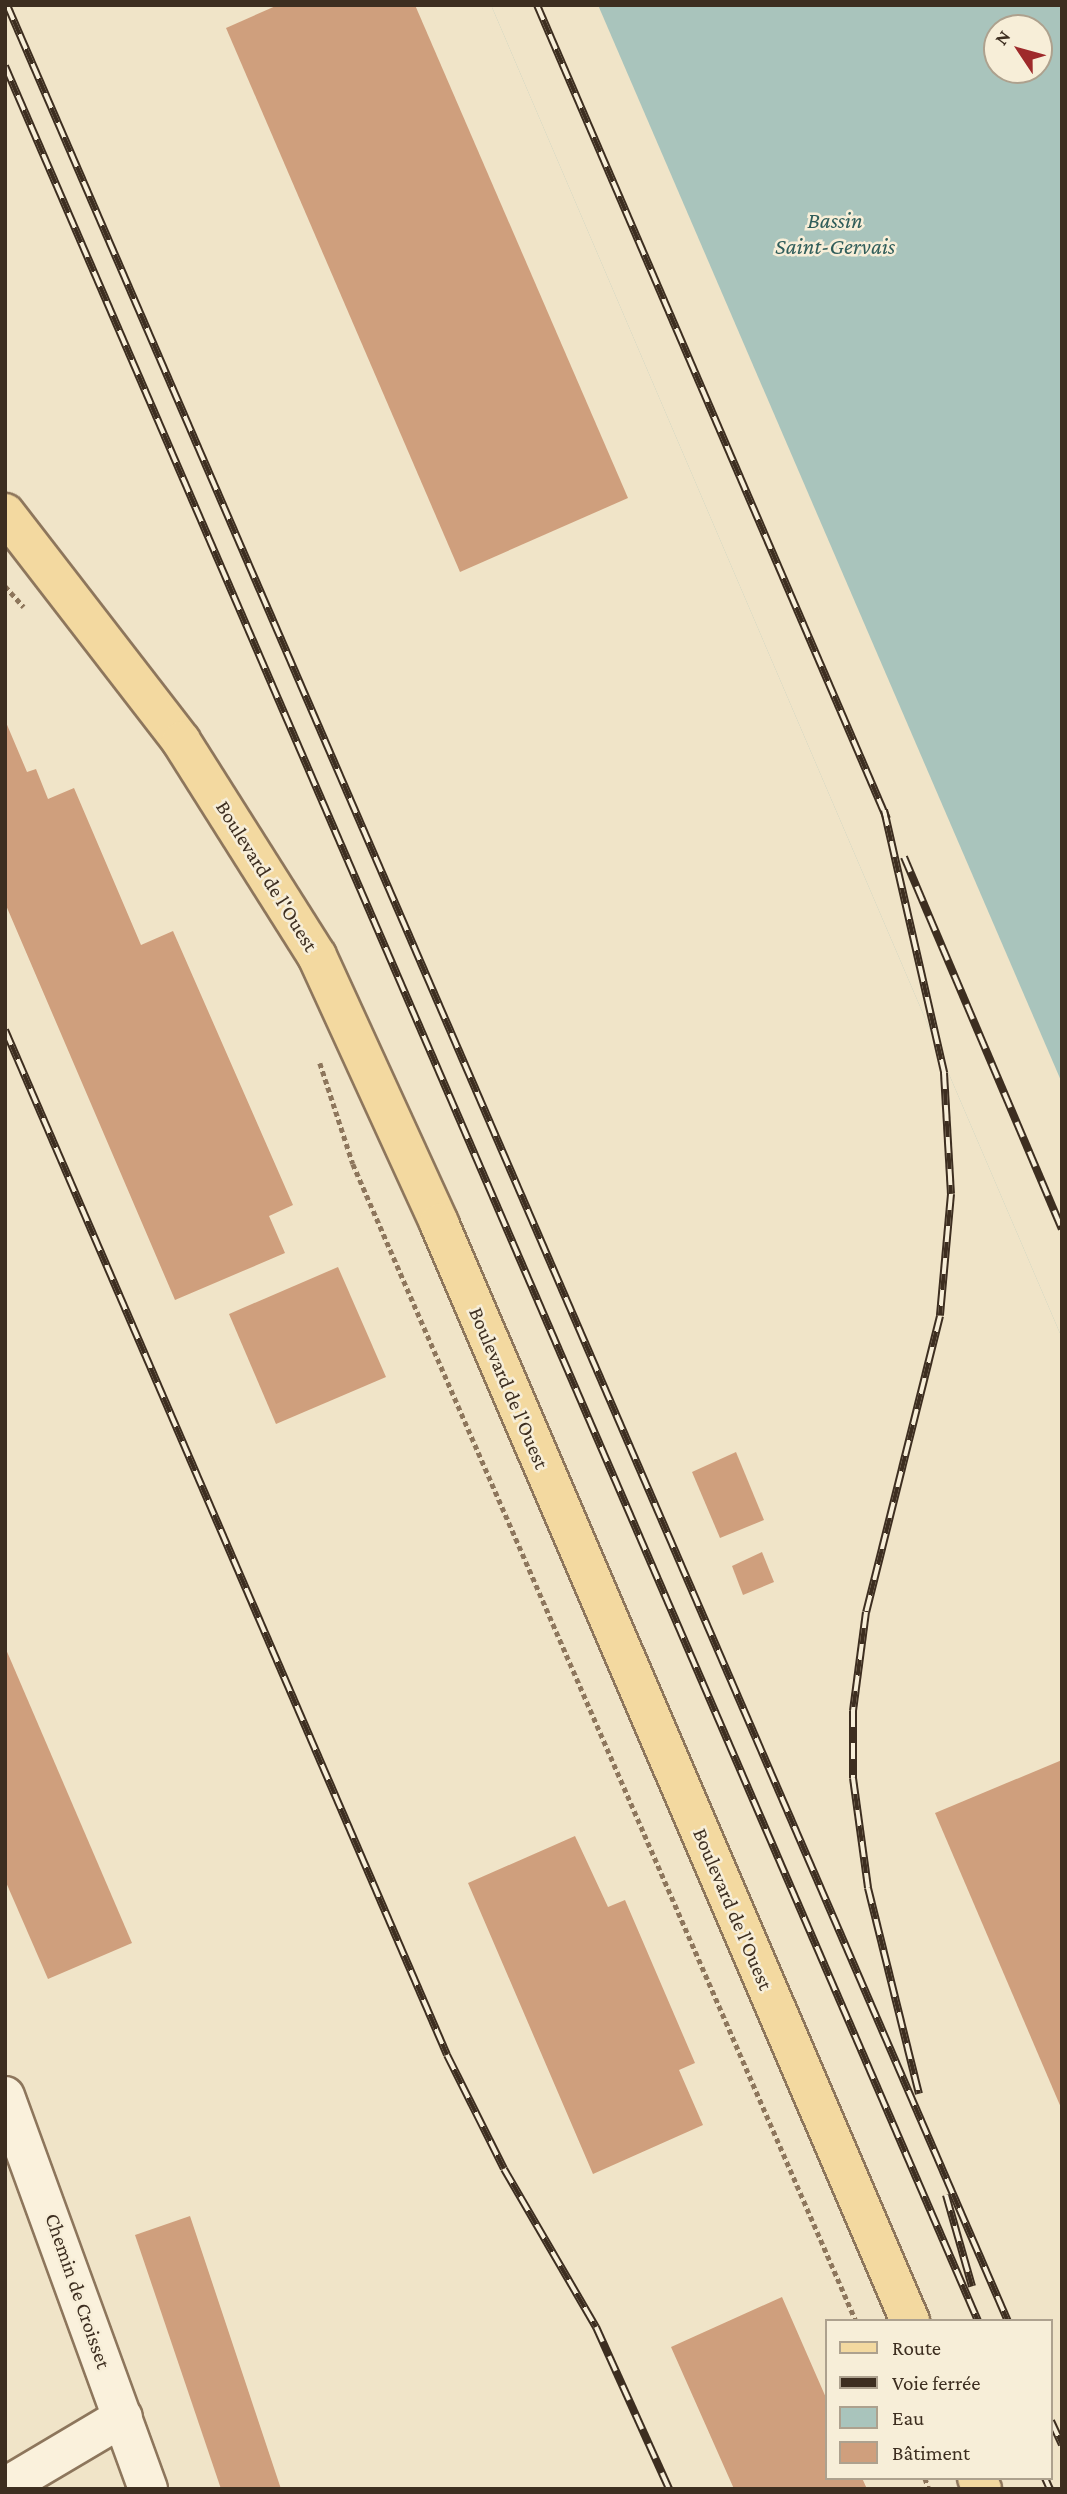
<!DOCTYPE html>
<meta charset="utf-8">
<style>
body{margin:0}
#map{position:relative;width:1067px;height:2494px;overflow:hidden;background:#f0e4c8;font-family:"Crimson Pro",serif}
div>[style]{position:absolute}
[style*='--x']{left:calc(var(--x)*1px);top:calc(var(--y)*1px);width:calc(var(--w)*1px);rotate:calc(var(--a)*1deg)}
.water>*{inset:0;background:#a9c4bc}
.pier>*{inset:0;background:#f0e4c8}
.building>*{inset:0;background:#cf9f7d}
.path>*{height:4.5px;margin-top:-2.25px;transform-origin:0;background:repeating-linear-gradient(90deg,#8d765c 0 5px,transparent 0 8.5px)}
.roads{filter:drop-shadow(2px 0 #8d765c) drop-shadow(-2px 0 #8d765c) drop-shadow(0 2px #8d765c) drop-shadow(0 -2px #8d765c)}
.minor>*{height:38px;margin:-19px;padding:0 19px;transform-origin:19px;border-radius:19px;background:#faf1dc}
.major>*{height:38px;margin:-19px;padding:0 19px;transform-origin:19px;border-radius:19px;background:#f3d9a0}
.rail>*{height:8px;margin-top:-4px;transform-origin:0;background:repeating-linear-gradient(90deg,#f7eed8 0 16px,#3d2e20 0 32px);box-sizing:border-box;border-block:2px solid #3d2e20}
span{translate:-50% -50%;white-space:nowrap;text-align:center;line-height:1.15;-webkit-text-stroke:5px #f7eed8;paint-order:stroke}
.street-label{font-size:21px;color:#3d2e20}
.water-label{font-size:23px;color:#2f5d5a;font-style:italic}
.frame{position:absolute;inset:0;border:7px solid #3d2e20;pointer-events:none}
.legend{position:absolute;left:825px;top:2319px;width:228px;height:161px;box-sizing:border-box;background:#f7eed8;border:2px solid #ada18e;margin:0;padding:9px 12px;list-style:none;font-size:21px;color:#3d2e20}
.legend li{display:flex;align-items:center;gap:14px;height:35px}
.legend b{width:35px;border:2px solid #ada18e}
.north{position:absolute;left:983px;top:14px;width:70px;height:70px;box-sizing:border-box;background:#f7eed8;border:2px solid #ada18e;border-radius:50%;rotate:306deg;font-size:19px;font-weight:700;line-height:28px;text-align:center;color:#3d2e20}
.north::after{content:'';display:block;margin:auto;width:24px;height:32px;background:#9e2a2b;clip-path:polygon(50% 0,100% 100%,50% 72%,0 100%)}
</style>
<div id="map">
<div class="water">
<i style="clip-path:polygon(evenodd,491px 5px,1062px 5px,1062px 1338px,491px 5px,997px 28px,1039px 28px,1039px 70px,997px 70px,997px 28px)"></i>
</div>
<div class="pier">
<i style="clip-path:polygon(491px 5px,598px 5px,1062px 1083px,1062px 1338px)"></i>
</div>
<div class="building">
<i style="clip-path:polygon(278px 5px,415px 5px,628px 498px,460px 572px,226px 28px)"></i>
<i style="clip-path:polygon(5px 720px,27px 772px,36px 769px,48px 799px,74px 788px,141px 945px,173px 931px,293px 1205px,269px 1216px,285px 1253px,175px 1300px,5px 903px)"></i>
<i style="clip-path:polygon(338px 1267px,386px 1377px,276px 1424px,229px 1314px)"></i>
<i style="clip-path:polygon(736px 1452px,764px 1520px,720px 1538px,692px 1472px)"></i>
<i style="clip-path:polygon(762px 1552px,774px 1582px,743px 1595px,732px 1566px)"></i>
<i style="clip-path:polygon(5px 1647px,132px 1943px,48px 1979px,5px 1880px)"></i>
<i style="clip-path:polygon(1062px 1760px,1062px 2110px,935px 1813px)"></i>
<i style="clip-path:polygon(575px 1836px,608px 1907px,625px 1900px,695px 2063px,679px 2070px,703px 2125px,593px 2174px,468px 1883px)"></i>
<i style="clip-path:polygon(190px 2216px,281px 2489px,221px 2489px,135px 2235px)"></i>
<i style="clip-path:polygon(782px 2297px,827px 2400px,827px 2478px,862px 2478px,867px 2489px,734px 2489px,671px 2347px)"></i>
</div>
<div class="path">
<i style="--x:5;--y:586;--w:28;--a:48"></i>
<i style="--x:320;--y:1063;--w:106;--a:71.9"></i>
<i style="--x:353;--y:1164;--w:1262;--a:66.5"></i>
<i style="--x:925;--y:2478;--w:12;--a:70"></i>
</div>
<div class="roads">
<div class="minor">
<i style="--x:5;--y:2096;--w:418;--a:70"></i>
<i style="--x:5;--y:2487;--w:137;--a:-30.7"></i>
</div>
<div class="major">
<i style="--x:5;--y:513;--w:288;--a:52.3"></i>
<i style="--x:181;--y:741;--w:254;--a:57.7"></i>
<i style="--x:317;--y:956;--w:294;--a:65.4"></i>
<i style="--x:439;--y:1223;--w:1195;--a:66.78"></i>
<i style="--x:977;--y:2478;--w:12;--a:66"></i>
</div>
</div>
<div class="rail">
<i style="--x:7;--y:5;--w:2523;--a:66.63"></i>
<i style="--x:537;--y:5;--w:886;--a:66.73"></i>
<i style="--x:5;--y:66;--w:2456;--a:66.66"></i>
<i style="--x:884;--y:810;--w:270;--a:77.1"></i>
<i style="--x:944;--y:1073;--w:121;--a:86.7"></i>
<i style="--x:951;--y:1194;--w:122;--a:95.2"></i>
<i style="--x:940;--y:1316;--w:305;--a:104"></i>
<i style="--x:866;--y:1612;--w:100;--a:97.5"></i>
<i style="--x:853;--y:1711;--w:67;--a:90"></i>
<i style="--x:853;--y:1778;--w:111;--a:82.2"></i>
<i style="--x:868;--y:1888;--w:212;--a:76.1"></i>
<i style="--x:904;--y:857;--w:404;--a:67"></i>
<i style="--x:5;--y:1030;--w:1116;--a:66.67"></i>
<i style="--x:447;--y:2055;--w:127;--a:63.4"></i>
<i style="--x:504;--y:2169;--w:183;--a:59.8"></i>
<i style="--x:596;--y:2327;--w:178;--a:65.7"></i>
<i style="--x:946;--y:2195;--w:95;--a:74.1"></i>
<i style="--x:1051;--y:2421;--w:26;--a:65"></i>
<i style="--x:1045;--y:2478;--w:12;--a:66"></i>
</div>
<div class="street-label">
<span style="left:267px;top:876px;rotate:58deg">Boulevard de l'Ouest</span>
<span style="left:509px;top:1388px;rotate:67deg">Boulevard de l'Ouest</span>
<span style="left:733px;top:1909px;rotate:67deg">Boulevard de l'Ouest</span>
<span style="left:78px;top:2291px;rotate:71deg">Chemin de Croisset</span>
</div>
<div class="water-label">
<span style="left:835px;top:233px">Bassin<br>Saint-Gervais</span>
</div>
<div class="frame"></div>
<ul class="legend">
<li><b style="height:9px;background:#f3d9a0"></b>Route</li>
<li><b style="height:9px;background:#3d2e20"></b>Voie ferrée</li>
<li><b style="height:19px;background:#a9c4bc"></b>Eau</li>
<li><b style="height:19px;background:#cf9f7d"></b>Bâtiment</li>
</ul>
<div class="north">N</div>
</div>
